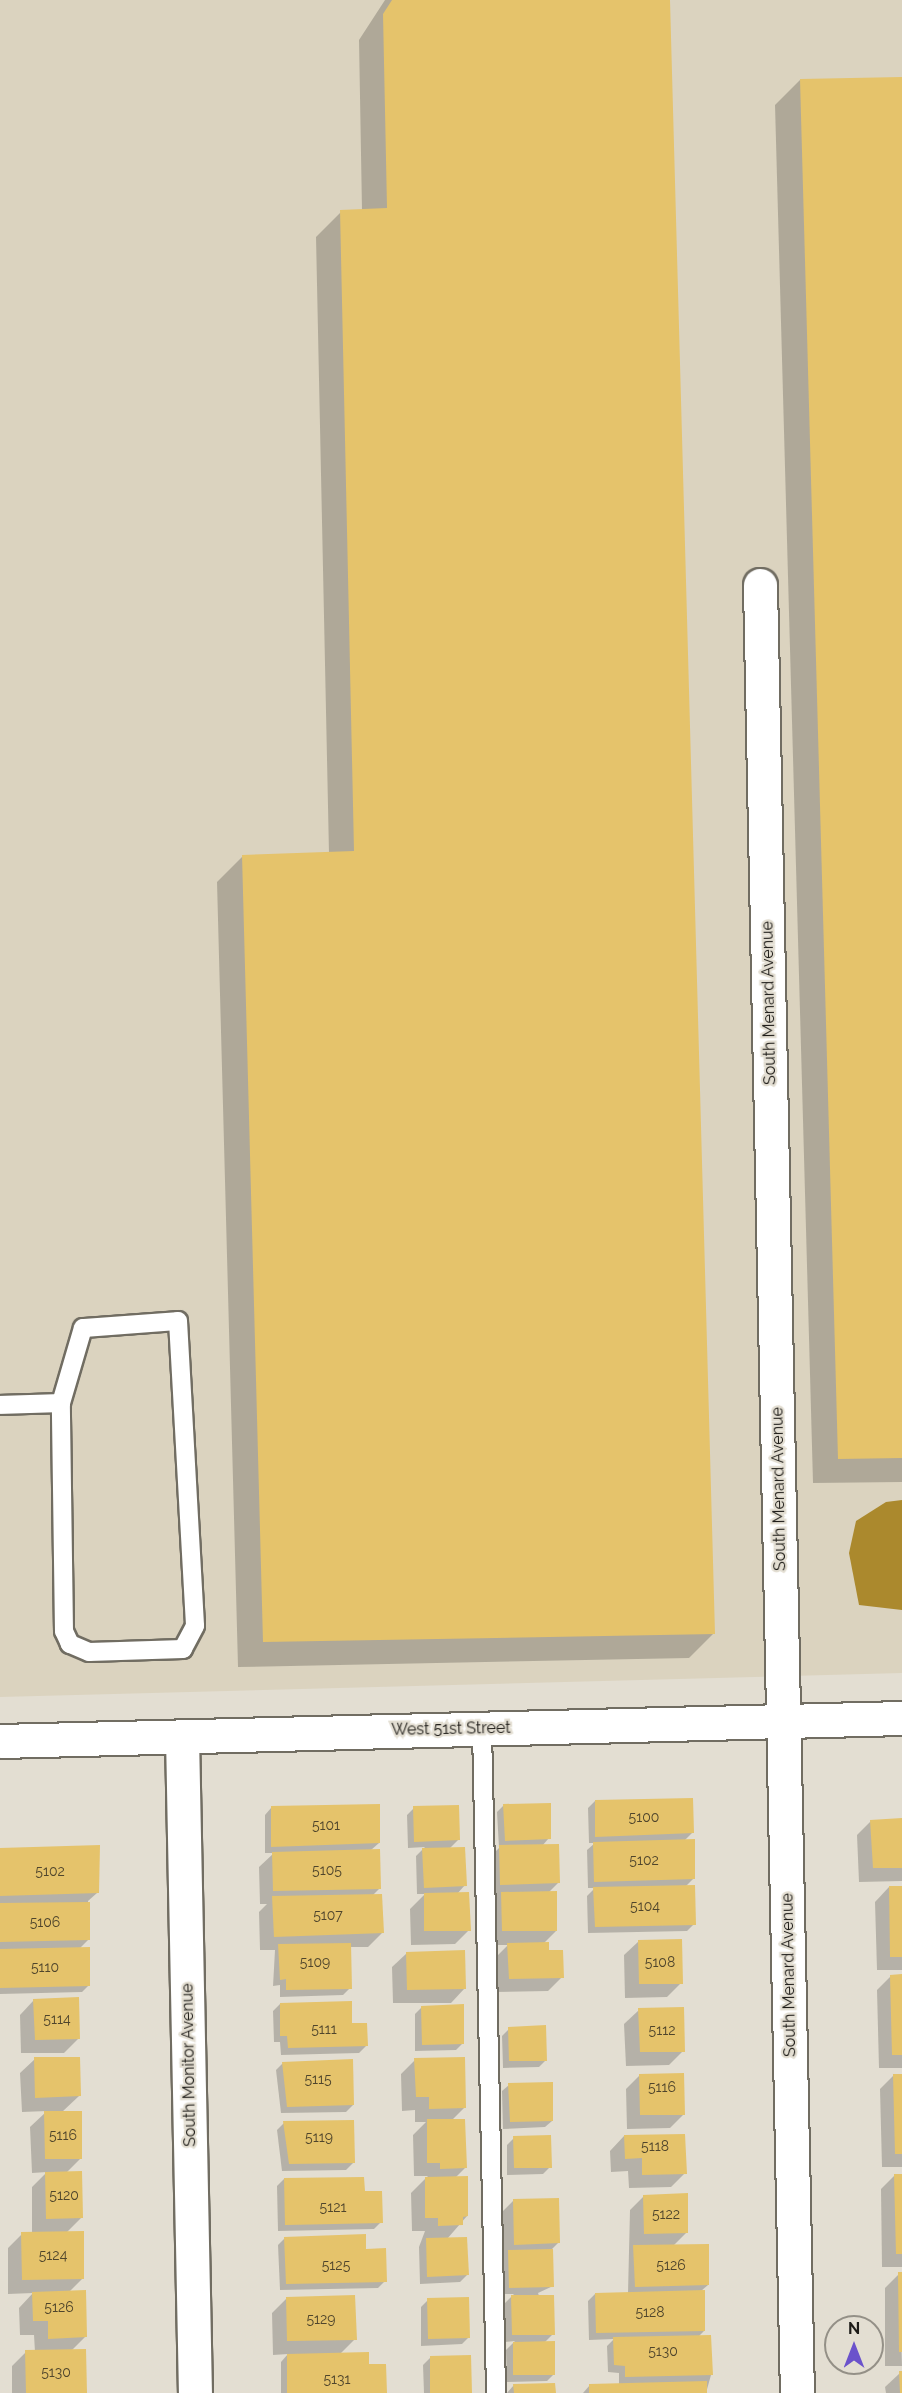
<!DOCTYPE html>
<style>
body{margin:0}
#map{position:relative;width:902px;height:2393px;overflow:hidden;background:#e3ded2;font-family:Raleway,sans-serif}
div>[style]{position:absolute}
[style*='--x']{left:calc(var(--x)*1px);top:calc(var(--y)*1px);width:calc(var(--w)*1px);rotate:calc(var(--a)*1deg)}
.built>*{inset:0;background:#dbd3bf}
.water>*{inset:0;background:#ab892d}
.shadow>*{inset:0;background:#0003}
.building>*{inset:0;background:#e5c36b}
.roads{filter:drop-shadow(2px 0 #716d62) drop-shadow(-2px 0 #716d62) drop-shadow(0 2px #716d62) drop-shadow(0 -2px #716d62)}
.lane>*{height:18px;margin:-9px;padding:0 9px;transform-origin:9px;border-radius:9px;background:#fff}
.street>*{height:33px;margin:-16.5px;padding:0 16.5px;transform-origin:16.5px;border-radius:16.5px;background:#fff}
.secondary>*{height:33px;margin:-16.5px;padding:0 16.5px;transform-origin:16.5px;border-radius:16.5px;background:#fff}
span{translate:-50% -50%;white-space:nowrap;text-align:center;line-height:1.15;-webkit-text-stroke:4.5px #e3ded2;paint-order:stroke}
.number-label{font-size:14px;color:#4f452c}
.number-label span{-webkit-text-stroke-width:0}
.street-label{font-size:16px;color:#1d1b17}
.north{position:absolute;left:824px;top:2315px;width:60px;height:60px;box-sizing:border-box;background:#e3ded2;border:2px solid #949087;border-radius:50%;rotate:0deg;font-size:16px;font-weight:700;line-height:24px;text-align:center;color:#1d1b17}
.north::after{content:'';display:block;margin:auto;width:21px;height:27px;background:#6b52cb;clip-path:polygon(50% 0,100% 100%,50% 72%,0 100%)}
</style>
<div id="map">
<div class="built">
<i style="clip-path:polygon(0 0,902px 0,902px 1673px,0 1697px)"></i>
</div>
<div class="water">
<i style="clip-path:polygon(902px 1500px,902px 1610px,859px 1605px,849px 1553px,856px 1521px,886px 1502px)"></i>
</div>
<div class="shadow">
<i style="clip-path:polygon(385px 0,668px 0,714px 1633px,689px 1658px,238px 1667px,217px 882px,242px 857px,329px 854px,316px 237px,341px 212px,362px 211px,359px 40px)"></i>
<i style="clip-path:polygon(902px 79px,902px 1482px,813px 1483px,775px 105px,800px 80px)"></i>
<i style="clip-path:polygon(595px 1801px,692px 1833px,684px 1841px,694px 1878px,685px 1887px,694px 1924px,687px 1931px,588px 1933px,587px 1896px,595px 1888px,588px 1888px,587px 1850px,595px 1843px,589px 1843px,588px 1808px)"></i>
<i style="clip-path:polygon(504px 1805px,549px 1838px,542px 1846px,558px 1883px,549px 1892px,556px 1931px,543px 1944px,562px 1977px,548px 1991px,495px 1992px,494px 1959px,508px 1945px,488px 1945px,488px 1908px,497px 1898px,487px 1898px,486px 1861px,499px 1848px,497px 1812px)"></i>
<i style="clip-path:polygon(271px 1808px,379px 1843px,371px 1850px,380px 1888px,372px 1896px,382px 1933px,368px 1947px,350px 1947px,350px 1988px,343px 1995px,280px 1997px,280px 1985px,273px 1986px,275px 1950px,260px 1950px,259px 1912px,267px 1904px,260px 1904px,259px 1867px,274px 1853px,265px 1853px,265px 1815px)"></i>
<i style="clip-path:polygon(414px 1808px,459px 1839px,449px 1849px,465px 1885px,457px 1894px,469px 1930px,455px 1944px,411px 1945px,410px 1909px,425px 1894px,417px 1894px,416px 1856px,425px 1847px,408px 1848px,407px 1815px)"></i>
<i style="clip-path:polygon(902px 1820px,902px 1881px,859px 1882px,857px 1835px,871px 1821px)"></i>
<i style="clip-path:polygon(0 1850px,97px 1893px,88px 1901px,89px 1939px,79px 1949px,89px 1985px,82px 1992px,0 1994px)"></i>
<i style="clip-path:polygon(889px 1887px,902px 1887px,902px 1970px,877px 1970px,875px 1902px)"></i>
<i style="clip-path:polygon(639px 1941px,681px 1983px,667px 1997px,625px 1998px,624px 1955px)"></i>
<i style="clip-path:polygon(407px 1953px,465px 1988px,451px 2003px,393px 2003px,392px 1967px)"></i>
<i style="clip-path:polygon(891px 1976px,902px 1976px,902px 2068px,879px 2068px,877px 1990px)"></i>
<i style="clip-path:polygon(34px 2000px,79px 2038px,64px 2053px,21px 2053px,20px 2015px)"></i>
<i style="clip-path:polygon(280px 2004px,366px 2046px,359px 2053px,281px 2055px,280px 2042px,274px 2042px,273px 2011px)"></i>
<i style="clip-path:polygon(422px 2007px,463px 2043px,456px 2050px,415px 2051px,415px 2014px)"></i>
<i style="clip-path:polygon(639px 2010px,683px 2051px,669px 2065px,626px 2066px,624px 2024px)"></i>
<i style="clip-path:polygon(509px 2029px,546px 2060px,539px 2067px,503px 2068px,502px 2036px)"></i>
<i style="clip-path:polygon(35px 2059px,79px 2096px,62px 2112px,81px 2158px,66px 2173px,81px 2218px,66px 2233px,83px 2278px,69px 2292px,85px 2337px,71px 2351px,85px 2393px,12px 2393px,12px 2366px,26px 2352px,35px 2352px,34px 2335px,20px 2335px,19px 2308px,33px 2293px,8px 2294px,8px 2248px,22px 2234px,32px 2233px,32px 2187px,47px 2172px,32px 2173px,30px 2127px,47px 2111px,22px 2112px,20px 2073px)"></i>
<i style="clip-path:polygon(415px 2060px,465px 2107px,452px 2120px,465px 2168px,455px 2178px,467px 2216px,447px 2239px,467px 2275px,460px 2282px,420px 2284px,419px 2247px,425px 2231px,412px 2231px,411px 2193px,428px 2176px,414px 2176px,413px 2135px,426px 2122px,415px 2122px,415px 2110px,402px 2111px,401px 2074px)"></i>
<i style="clip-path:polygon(283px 2063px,353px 2105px,346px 2112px,281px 2113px,276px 2070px)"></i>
<i style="clip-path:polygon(640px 2075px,684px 2114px,670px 2128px,627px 2129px,626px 2089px)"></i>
<i style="clip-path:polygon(894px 2075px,902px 2075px,902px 2167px,882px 2167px,880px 2089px)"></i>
<i style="clip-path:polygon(509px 2085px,552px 2121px,545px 2127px,503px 2129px,502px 2091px)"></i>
<i style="clip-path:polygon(284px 2123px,353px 2163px,346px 2170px,282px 2171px,277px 2130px)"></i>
<i style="clip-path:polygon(624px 2136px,685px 2173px,671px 2187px,629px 2188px,628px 2171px,611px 2172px,610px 2151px)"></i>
<i style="clip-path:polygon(514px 2138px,550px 2167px,543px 2174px,507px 2175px,507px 2145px)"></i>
<i style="clip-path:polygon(895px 2175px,902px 2175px,902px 2267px,882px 2267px,881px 2189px)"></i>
<i style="clip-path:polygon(284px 2179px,363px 2193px,381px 2222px,374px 2229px,278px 2231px,277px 2186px)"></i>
<i style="clip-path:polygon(644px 2196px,687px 2232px,673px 2246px,708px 2285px,701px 2291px,704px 2331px,698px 2337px,711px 2375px,706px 2393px,583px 2393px,590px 2385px,619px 2385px,619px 2373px,608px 2372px,607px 2346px,614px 2339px,589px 2340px,588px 2301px,595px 2294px,628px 2293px,630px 2210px)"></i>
<i style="clip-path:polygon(513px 2201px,559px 2242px,552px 2249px,553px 2286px,538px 2293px,553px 2334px,545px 2342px,554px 2374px,547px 2381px,507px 2382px,506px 2350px,515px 2341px,505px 2342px,505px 2303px,514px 2294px,503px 2294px,499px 2215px)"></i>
<i style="clip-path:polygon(285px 2238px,365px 2250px,385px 2281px,378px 2288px,280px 2290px,278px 2245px)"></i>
<i style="clip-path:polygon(899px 2274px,902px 2366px,885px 2366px,885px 2288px)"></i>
<i style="clip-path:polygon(286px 2299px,355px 2339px,340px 2354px,368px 2366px,385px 2393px,281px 2393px,281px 2362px,288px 2354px,273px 2355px,272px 2313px)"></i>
<i style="clip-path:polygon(428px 2300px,469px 2337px,462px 2344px,421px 2346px,421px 2307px)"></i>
<i style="clip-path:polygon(430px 2358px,470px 2393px,424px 2393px,423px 2365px)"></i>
<i style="clip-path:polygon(900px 2373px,902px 2393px,886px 2393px,885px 2387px)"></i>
<i style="clip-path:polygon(514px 2385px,554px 2393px,507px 2393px)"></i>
</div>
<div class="building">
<i style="clip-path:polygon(392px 0,670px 0,715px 1634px,263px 1642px,242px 855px,354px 851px,340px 210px,387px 208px,383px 14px)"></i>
<i style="clip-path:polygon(902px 77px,902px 1458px,838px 1459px,800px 79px)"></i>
<i style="clip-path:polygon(693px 1798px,694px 1833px,595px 1837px,595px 1800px)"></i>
<i style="clip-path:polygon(551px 1803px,551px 1839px,505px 1841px,503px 1804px)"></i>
<i style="clip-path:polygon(380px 1804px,380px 1843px,271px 1847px,271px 1806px)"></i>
<i style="clip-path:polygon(459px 1805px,460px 1840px,414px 1842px,413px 1806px)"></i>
<i style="clip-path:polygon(902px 1818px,902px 1868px,873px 1868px,870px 1820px)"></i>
<i style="clip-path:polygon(695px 1839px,695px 1879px,594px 1882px,593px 1842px)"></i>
<i style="clip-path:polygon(559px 1844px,560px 1883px,500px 1885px,499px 1845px)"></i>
<i style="clip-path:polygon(100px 1845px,99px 1893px,0 1896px,0 1848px)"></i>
<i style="clip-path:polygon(465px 1847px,467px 1886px,424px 1888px,422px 1848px)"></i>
<i style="clip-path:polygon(380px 1849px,381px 1889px,273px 1891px,272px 1852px)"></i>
<i style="clip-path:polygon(695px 1885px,696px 1925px,595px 1927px,593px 1887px)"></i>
<i style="clip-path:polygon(889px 1886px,902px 1886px,902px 1957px,890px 1957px)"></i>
<i style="clip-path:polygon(557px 1891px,557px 1931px,502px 1931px,501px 1892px)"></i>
<i style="clip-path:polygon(469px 1892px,471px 1931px,424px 1931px,424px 1893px)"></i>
<i style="clip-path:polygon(382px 1894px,384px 1933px,274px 1937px,272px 1896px)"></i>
<i style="clip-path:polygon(90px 1902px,90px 1940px,0 1942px,0 1903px)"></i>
<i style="clip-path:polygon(682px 1939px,683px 1984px,639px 1984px,638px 1940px)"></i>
<i style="clip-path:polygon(549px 1942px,549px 1950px,563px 1950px,564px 1978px,509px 1979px,507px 1943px)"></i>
<i style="clip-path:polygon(351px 1943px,352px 1989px,286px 1990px,286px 1979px,280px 1980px,278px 1944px)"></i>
<i style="clip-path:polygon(90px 1947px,90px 1986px,0 1988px,0 1949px)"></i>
<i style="clip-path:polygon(465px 1950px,466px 1989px,407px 1990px,406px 1952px)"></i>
<i style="clip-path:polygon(902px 1974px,902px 2055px,892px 2055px,890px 1975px)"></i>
<i style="clip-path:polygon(79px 1997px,80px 2039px,35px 2040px,33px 1999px)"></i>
<i style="clip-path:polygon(352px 2001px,352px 2023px,367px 2023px,368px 2046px,288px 2048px,287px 2036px,280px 2036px,280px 2003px)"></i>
<i style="clip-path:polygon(464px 2004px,464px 2044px,422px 2045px,421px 2006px)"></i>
<i style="clip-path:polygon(684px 2007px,685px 2052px,640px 2052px,638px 2008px)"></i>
<i style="clip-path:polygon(546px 2025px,547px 2061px,509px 2061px,508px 2027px)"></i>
<i style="clip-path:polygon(34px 2057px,80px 2057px,81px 2096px,35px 2098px)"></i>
<i style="clip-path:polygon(465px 2057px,466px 2108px,429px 2109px,429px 2097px,416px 2097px,414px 2058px)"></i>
<i style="clip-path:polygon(353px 2059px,354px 2105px,287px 2107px,282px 2062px)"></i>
<i style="clip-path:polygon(684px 2073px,685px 2115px,640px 2115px,639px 2074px)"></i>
<i style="clip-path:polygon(893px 2074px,902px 2074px,902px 2154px,895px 2154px)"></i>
<i style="clip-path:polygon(553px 2082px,553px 2121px,510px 2122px,508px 2083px)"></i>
<i style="clip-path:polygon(44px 2111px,82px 2111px,82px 2159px,45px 2159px)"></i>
<i style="clip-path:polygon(427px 2119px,465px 2119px,467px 2168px,440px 2169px,440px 2163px,427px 2163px)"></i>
<i style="clip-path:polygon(354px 2120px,355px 2163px,289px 2164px,283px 2121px)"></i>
<i style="clip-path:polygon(685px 2134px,687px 2174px,642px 2175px,642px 2158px,625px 2159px,624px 2135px)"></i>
<i style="clip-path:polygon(551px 2135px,552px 2168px,514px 2168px,513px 2136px)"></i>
<i style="clip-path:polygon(82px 2171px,83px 2218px,46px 2219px,45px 2172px)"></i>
<i style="clip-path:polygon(894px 2174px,902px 2174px,902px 2254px,896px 2254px)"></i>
<i style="clip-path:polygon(468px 2176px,468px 2216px,463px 2217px,463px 2225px,438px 2226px,438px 2218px,425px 2218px,425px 2177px)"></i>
<i style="clip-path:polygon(364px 2177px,365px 2191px,382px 2191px,383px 2223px,285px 2225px,284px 2178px)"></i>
<i style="clip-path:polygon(688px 2193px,688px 2233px,644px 2234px,643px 2195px)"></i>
<i style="clip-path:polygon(559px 2198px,560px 2243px,514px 2245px,513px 2199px)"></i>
<i style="clip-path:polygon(84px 2231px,84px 2279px,22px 2280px,21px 2232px)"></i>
<i style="clip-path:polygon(366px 2234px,366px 2249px,386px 2248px,387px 2282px,286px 2284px,284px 2237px)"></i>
<i style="clip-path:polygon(467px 2237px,469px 2275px,427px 2277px,426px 2238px)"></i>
<i style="clip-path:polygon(709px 2244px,709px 2285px,635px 2287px,633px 2245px)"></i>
<i style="clip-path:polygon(553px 2249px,554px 2287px,509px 2288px,508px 2250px)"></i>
<i style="clip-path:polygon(898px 2272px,902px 2272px,902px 2352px,899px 2352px)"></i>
<i style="clip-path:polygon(86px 2290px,87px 2337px,48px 2339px,48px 2321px,33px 2321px,32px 2292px)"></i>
<i style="clip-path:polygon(705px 2290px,705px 2331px,596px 2333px,595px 2293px)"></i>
<i style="clip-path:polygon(355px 2295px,357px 2340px,287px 2341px,286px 2297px)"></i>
<i style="clip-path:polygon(511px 2295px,554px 2295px,555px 2335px,512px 2335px)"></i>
<i style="clip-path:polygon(469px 2297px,470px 2338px,428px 2339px,427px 2298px)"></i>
<i style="clip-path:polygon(711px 2335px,713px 2375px,625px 2377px,625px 2366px,614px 2365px,613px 2337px)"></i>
<i style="clip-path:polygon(555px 2341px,555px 2375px,513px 2375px,513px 2342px)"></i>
<i style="clip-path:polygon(86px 2349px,87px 2393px,26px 2393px,25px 2350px)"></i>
<i style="clip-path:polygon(369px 2352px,369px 2364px,386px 2364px,387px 2393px,287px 2393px,287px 2354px)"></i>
<i style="clip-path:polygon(471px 2355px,472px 2393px,430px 2393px,430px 2356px)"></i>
<i style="clip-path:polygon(899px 2371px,902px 2371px,902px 2393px,900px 2393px)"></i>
<i style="clip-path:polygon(707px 2381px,707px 2393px,589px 2393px,589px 2384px)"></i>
<i style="clip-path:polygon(555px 2383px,556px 2393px,514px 2393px,513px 2384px)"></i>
</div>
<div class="roads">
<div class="lane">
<i style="--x:178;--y:1321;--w:305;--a:86.8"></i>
<i style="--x:195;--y:1626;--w:26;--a:118"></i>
<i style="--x:183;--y:1649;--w:94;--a:178.2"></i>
<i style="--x:89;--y:1652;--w:21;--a:-157"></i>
<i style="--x:70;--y:1644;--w:14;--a:-115"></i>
<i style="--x:64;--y:1631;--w:228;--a:-90.8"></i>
<i style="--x:61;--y:1403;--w:78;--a:-73.7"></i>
<i style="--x:83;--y:1328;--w:95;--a:-4.2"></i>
<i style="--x:0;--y:1405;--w:61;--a:-1.9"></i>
<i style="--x:482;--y:1728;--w:665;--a:88.79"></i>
</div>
<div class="street">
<i style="--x:760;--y:585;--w:1808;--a:88.83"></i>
<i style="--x:182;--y:1736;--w:657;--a:88.87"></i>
</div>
<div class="secondary">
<i style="--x:0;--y:1741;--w:902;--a:-1.46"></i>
</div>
</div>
<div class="number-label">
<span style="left:644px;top:1817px">5100</span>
<span style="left:326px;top:1825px">5101</span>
<span style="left:644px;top:1860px">5102</span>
<span style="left:327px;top:1870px">5105</span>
<span style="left:50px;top:1871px">5102</span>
<span style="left:645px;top:1906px">5104</span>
<span style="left:328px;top:1915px">5107</span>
<span style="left:45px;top:1922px">5106</span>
<span style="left:315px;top:1962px">5109</span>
<span style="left:660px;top:1962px">5108</span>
<span style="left:45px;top:1967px">5110</span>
<span style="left:57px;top:2019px">5114</span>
<span style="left:324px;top:2029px">5111</span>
<span style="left:662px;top:2030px">5112</span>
<span style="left:318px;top:2079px">5115</span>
<span style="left:662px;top:2087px">5116</span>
<span style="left:63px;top:2135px">5116</span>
<span style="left:319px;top:2137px">5119</span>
<span style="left:655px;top:2146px">5118</span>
<span style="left:64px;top:2195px">5120</span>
<span style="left:333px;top:2207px">5121</span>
<span style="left:666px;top:2214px">5122</span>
<span style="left:53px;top:2255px">5124</span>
<span style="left:336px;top:2265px">5125</span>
<span style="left:671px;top:2265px">5126</span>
<span style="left:59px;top:2307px">5126</span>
<span style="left:650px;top:2312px">5128</span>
<span style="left:321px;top:2319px">5129</span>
<span style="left:663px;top:2351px">5130</span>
<span style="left:56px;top:2372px">5130</span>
<span style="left:337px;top:2379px">5131</span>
</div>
<div class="street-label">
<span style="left:769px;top:1003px;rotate:-91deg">South Menard Avenue</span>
<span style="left:779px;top:1489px;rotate:-91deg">South Menard Avenue</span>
<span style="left:451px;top:1729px;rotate:-1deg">West 51st Street</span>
<span style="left:789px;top:1975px;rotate:-91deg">South Menard Avenue</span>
<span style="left:189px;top:2065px;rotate:-91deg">South Monitor Avenue</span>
</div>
<div class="north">N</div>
</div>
